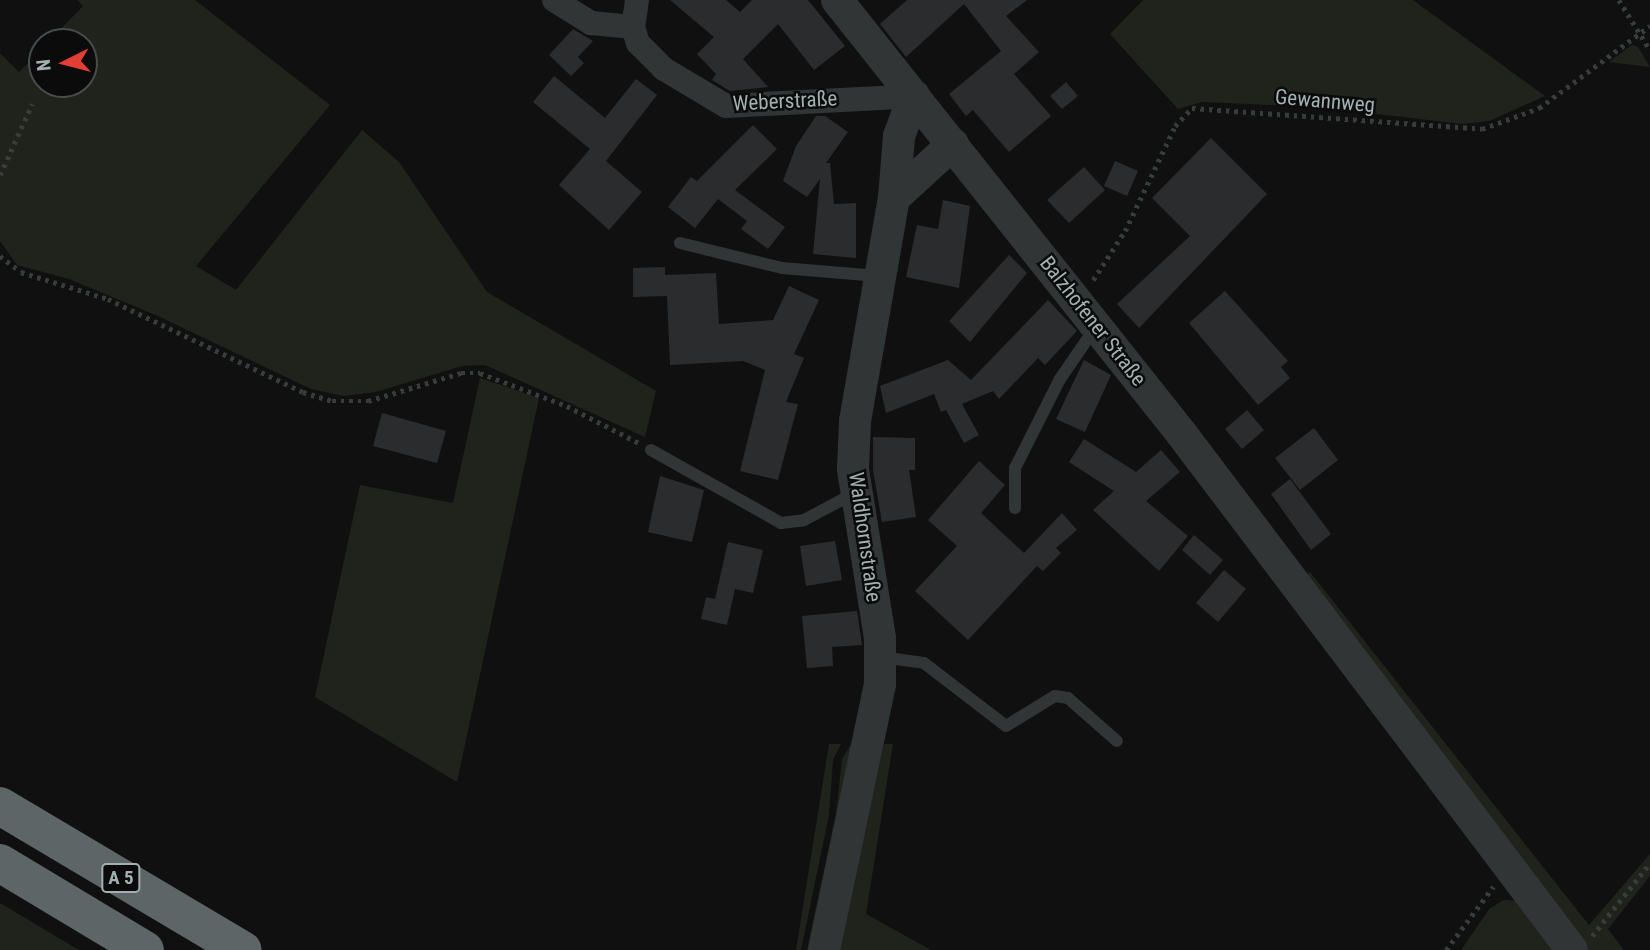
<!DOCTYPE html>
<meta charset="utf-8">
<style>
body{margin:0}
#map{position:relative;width:1650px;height:950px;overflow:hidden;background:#101011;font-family:"Roboto Condensed",sans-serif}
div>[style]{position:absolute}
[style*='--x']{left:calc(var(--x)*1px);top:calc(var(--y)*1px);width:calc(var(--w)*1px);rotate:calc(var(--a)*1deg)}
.green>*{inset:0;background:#20231c}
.building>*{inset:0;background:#2b2c2d}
.path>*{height:4.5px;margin-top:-2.25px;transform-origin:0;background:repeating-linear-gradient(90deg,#373c3c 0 3.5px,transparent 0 8.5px)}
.service>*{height:12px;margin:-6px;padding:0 6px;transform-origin:6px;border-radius:6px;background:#313536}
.minor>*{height:24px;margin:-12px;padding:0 12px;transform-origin:12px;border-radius:12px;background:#313536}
.tertiary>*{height:32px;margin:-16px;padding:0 16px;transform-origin:16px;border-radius:16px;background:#313536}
.motorway>*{height:38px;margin:-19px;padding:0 19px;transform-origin:19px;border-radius:19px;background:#5d6566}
span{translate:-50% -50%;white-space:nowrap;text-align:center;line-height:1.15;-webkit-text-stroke:5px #0b0b0c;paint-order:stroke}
.shield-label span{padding:2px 5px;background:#0b0b0c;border:2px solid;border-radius:5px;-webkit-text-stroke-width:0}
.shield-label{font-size:19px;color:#a2b0b1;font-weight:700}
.street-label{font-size:21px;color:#a2b0b1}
.north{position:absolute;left:28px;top:28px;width:70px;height:70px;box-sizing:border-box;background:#0b0b0c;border:2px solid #474d4e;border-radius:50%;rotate:264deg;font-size:19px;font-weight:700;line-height:28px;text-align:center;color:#a2b0b1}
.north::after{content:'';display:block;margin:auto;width:24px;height:32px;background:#e23e36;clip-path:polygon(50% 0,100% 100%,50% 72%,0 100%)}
</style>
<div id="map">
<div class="green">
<i style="clip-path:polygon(77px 0,195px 0,330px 105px,196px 266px,236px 290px,362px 130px,399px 162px,487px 292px,656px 391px,645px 437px,485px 365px,462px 366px,376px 392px,344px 396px,311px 389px,158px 316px,69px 279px,17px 265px,0 241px,0 53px,19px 72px,42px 49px,42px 84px,84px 84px,84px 42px,48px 42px,83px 6px)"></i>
<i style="clip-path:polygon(1143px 0,1413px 0,1545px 96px,1489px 121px,1463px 124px,1316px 107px,1202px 102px,1178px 109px,1110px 34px)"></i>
<i style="clip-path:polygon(1632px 45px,1638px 47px,1650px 67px,1609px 62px)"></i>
<i style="clip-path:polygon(480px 378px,539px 398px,457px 782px,315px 697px,360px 485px,453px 503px)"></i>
<i style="clip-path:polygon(1310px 572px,1589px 925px,1650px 854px,1650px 876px,1608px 929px,1624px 950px,1589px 950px,1304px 577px)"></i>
<i style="clip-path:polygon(862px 726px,815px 950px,807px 950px,836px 814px,842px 759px)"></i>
<i style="clip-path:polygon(829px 744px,841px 744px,833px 760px,829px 815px,801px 950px,796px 950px)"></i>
<i style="clip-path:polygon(884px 744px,893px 744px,866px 914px,931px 950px,839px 950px)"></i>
<i style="clip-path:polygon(1504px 900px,1521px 901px,1568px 950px,1461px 950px,1490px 908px)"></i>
<i style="clip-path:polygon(0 903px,79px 950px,0 950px)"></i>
</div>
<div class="building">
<i style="clip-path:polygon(670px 0,726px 0,740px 12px,752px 0,808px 0,845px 46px,814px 70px,778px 24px,743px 59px,768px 87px,730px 91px,712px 80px,716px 74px,697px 54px,714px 37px)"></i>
<i style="clip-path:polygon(907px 0,1027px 0,1006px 16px,1039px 52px,1014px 74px,1051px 116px,1009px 152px,973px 110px,966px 116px,949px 94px,1001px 51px,964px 4px,906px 57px,880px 24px)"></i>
<i style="clip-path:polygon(573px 29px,593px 41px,578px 57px,584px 63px,571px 76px,549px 55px)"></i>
<i style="clip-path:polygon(554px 76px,605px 118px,636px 79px,657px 95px,606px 161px,642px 192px,609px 230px,559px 185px,590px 149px,533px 102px)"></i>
<i style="clip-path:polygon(1066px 82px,1078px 96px,1062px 109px,1050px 96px)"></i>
<i style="clip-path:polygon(816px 116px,825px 116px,848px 132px,826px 163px,830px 163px,834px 204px,856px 203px,856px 258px,813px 254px,820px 179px,807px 197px,783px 181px,796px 146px)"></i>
<i style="clip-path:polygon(753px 125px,777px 149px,735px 190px,785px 227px,768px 249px,741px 229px,747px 221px,718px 199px,695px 228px,668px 207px,691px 177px,697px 181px)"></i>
<i style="clip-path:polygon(1211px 138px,1267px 194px,1139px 328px,1117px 304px,1190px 236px,1152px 198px)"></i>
<i style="clip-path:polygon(1115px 161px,1138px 171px,1127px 196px,1104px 186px)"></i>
<i style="clip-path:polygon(1084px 167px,1105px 190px,1069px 223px,1047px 200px)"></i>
<i style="clip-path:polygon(943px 200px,970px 206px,959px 288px,906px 277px,917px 225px,938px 229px)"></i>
<i style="clip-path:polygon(1009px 255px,1027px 273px,970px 342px,949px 321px)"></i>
<i style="clip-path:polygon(665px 267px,665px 275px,716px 273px,719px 324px,773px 320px,789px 286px,819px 300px,794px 354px,804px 358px,786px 402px,798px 404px,778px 480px,740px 471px,765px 370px,743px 361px,670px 365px,667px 296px,633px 297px,633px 268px)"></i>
<i style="clip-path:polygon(1225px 291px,1288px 361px,1281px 367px,1290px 378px,1258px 405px,1189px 323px)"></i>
<i style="clip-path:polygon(1048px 300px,1077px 331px,1045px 365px,1038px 358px,999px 399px,993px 391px,962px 404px,979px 435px,964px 443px,946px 410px,941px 412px,934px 394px,886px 413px,880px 386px,948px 360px,971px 380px)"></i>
<i style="clip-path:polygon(1084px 360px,1111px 375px,1085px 432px,1056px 419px)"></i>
<i style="clip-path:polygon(1247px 410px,1264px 430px,1242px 449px,1225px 429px)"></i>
<i style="clip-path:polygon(382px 413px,446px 431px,437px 463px,373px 446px)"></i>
<i style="clip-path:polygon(1314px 428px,1338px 460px,1300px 490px,1275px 458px)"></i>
<i style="clip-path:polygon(873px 437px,915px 438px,915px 470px,909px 470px,916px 517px,882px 522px,873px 470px)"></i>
<i style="clip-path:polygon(1084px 439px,1136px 472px,1161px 450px,1180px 472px,1146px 501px,1188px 536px,1159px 571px,1093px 510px,1114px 491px,1069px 462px)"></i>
<i style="clip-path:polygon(979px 461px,1005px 485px,981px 513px,1024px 553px,1062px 513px,1077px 530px,1056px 548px,1061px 553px,1043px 571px,1037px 566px,968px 640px,915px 591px,957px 546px,928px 520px)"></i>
<i style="clip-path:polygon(660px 476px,704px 490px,692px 542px,648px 532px)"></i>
<i style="clip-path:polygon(1290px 479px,1331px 534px,1311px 550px,1271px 494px)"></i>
<i style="clip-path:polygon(1194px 535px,1223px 560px,1210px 575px,1182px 550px)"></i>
<i style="clip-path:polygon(835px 541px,842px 580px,806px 586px,800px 546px)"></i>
<i style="clip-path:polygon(728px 542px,763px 550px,753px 593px,735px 589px,727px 625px,701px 619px,706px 597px,715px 599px)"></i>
<i style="clip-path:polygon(1224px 570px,1246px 589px,1218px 622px,1196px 603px)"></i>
<i style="clip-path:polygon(857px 611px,862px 645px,832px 647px,833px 666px,807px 668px,802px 616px)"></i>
</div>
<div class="path">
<i style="--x:1619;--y:0;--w:59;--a:58.2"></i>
<i style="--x:0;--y:175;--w:78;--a:-65.7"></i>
<i style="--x:0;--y:256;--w:26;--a:37"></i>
<i style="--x:21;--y:272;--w:91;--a:17.2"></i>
<i style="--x:108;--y:299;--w:216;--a:25.5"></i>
<i style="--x:303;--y:392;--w:30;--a:17"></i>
<i style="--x:332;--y:401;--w:36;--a:0"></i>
<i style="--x:368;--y:401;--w:97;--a:-16.8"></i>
<i style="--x:461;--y:373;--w:19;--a:0"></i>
<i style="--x:480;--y:373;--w:93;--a:20.8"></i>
<i style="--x:567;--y:406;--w:81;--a:27.2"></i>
<i style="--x:1093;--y:280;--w:59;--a:-56.9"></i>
<i style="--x:1125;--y:231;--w:116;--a:-64.5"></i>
<i style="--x:1175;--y:126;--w:25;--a:-47"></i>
<i style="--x:1192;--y:108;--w:291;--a:4.1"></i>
<i style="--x:1482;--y:129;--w:61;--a:-20.2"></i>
<i style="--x:1539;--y:108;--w:138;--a:-36.5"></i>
<i style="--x:1592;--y:936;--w:93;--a:-51.5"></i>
<i style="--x:1446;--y:950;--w:79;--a:-53.3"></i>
</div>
<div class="service">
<i style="--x:680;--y:243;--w:105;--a:13.8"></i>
<i style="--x:782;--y:268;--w:97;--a:4.7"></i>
<i style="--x:651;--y:450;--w:149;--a:29.3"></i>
<i style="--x:781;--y:523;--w:23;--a:-7"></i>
<i style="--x:804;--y:520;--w:58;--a:-27.9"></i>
<i style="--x:1015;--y:508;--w:40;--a:-90"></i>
<i style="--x:1015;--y:468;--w:100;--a:-63.2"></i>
<i style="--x:1060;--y:379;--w:46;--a:-55.6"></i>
<i style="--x:1086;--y:341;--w:17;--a:-33"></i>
<i style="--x:881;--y:657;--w:43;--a:7.9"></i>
<i style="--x:924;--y:663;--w:103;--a:37.5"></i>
<i style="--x:1006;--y:726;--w:57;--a:-31.5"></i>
<i style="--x:1055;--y:696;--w:13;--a:9"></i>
<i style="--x:1068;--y:698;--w:65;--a:41.3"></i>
</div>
<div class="minor">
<i style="--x:554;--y:0;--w:44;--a:31.9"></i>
<i style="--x:591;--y:23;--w:42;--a:5.4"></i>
<i style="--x:637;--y:0;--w:27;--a:98"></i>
<i style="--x:633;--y:27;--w:17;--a:73"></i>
<i style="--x:638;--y:43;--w:37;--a:45"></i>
<i style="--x:664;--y:69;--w:72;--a:30.8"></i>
<i style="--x:726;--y:106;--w:188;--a:-3"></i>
</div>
<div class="tertiary">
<i style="--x:837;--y:0;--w:553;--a:51.53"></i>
<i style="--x:1181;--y:433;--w:648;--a:52.9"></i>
<i style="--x:894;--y:198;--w:80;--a:-42.5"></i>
<i style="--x:824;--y:950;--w:272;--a:-78.1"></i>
<i style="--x:880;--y:684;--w:46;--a:-90"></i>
<i style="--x:880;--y:638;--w:171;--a:-99.1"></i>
<i style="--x:853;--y:469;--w:48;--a:-87.6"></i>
<i style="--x:855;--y:421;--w:226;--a:-80.1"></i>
<i style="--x:894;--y:198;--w:62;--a:-85.4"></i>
<i style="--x:899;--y:136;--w:43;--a:-69.4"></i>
</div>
<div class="motorway">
<i style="--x:0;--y:806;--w:282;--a:30.7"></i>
<i style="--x:0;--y:863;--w:169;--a:31"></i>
</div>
<div class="shield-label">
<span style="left:121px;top:878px">A 5</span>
</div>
<div class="street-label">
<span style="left:785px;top:101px;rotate:-3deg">Weberstraße</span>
<span style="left:1325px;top:101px;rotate:5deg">Gewannweg</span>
<span style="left:1093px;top:321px;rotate:52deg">Balzhofener Straße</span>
<span style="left:865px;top:537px;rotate:82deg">Waldhornstraße</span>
</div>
<div class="north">N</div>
</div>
